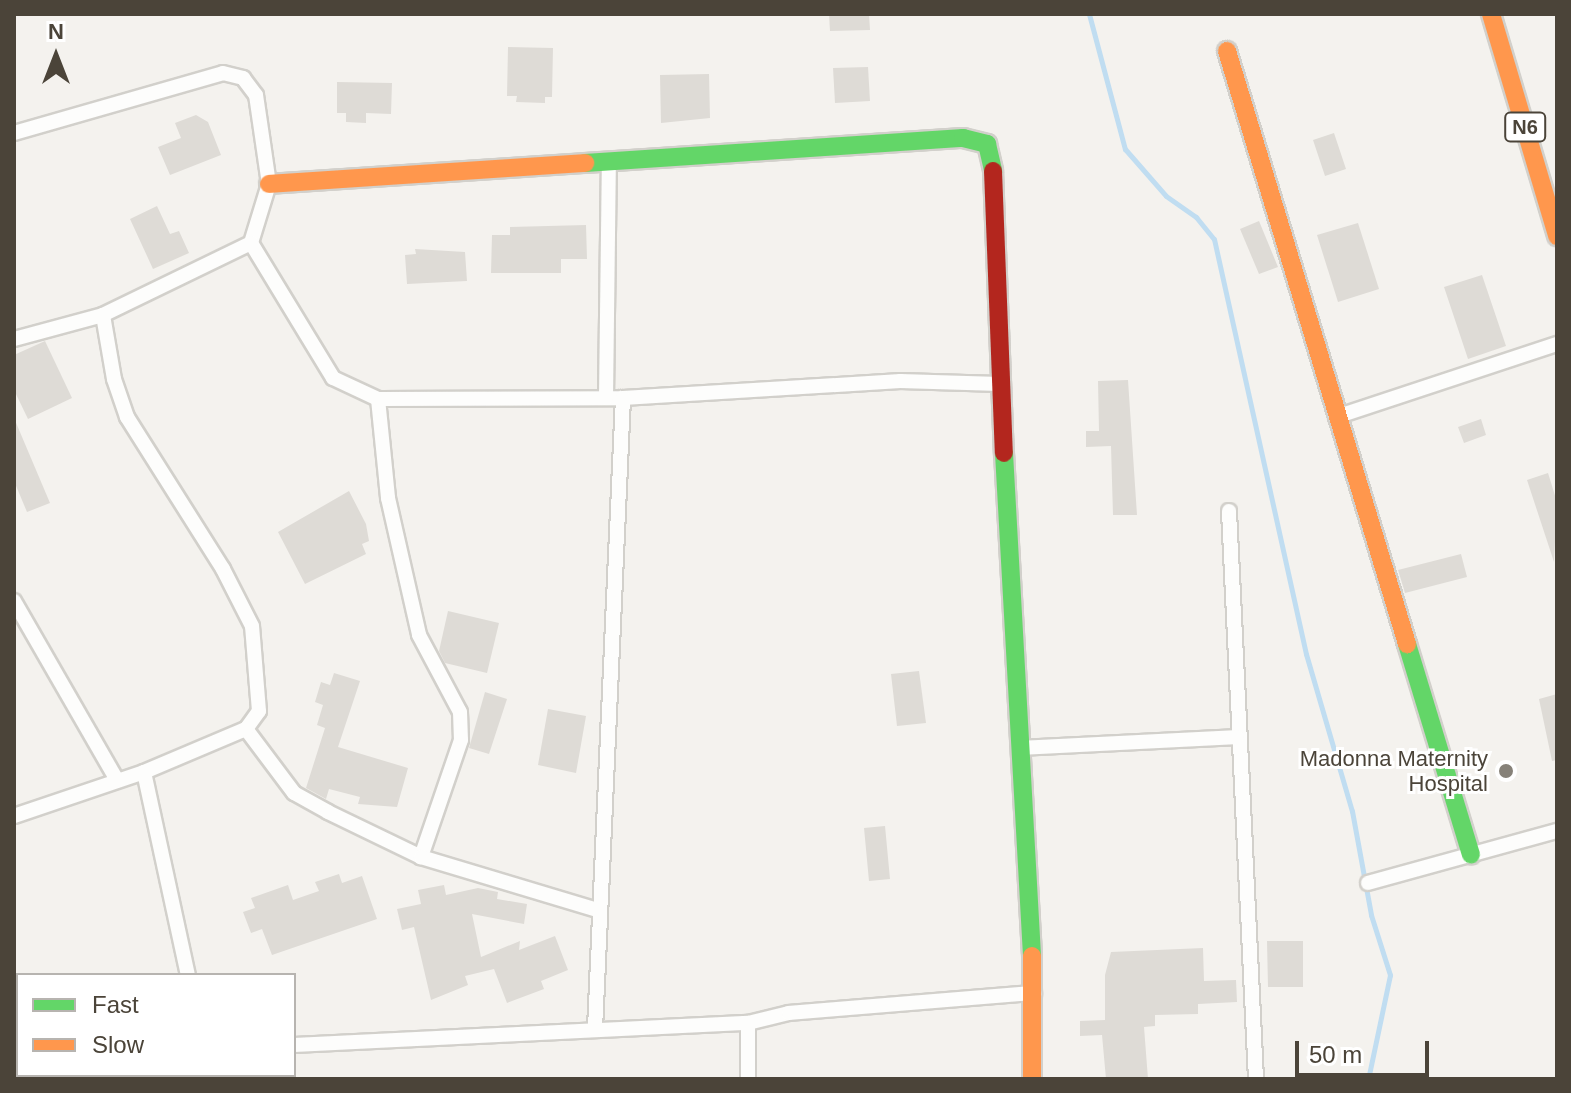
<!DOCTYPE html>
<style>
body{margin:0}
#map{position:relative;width:1571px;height:1093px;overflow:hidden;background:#f4f2ee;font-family:Helvetica,sans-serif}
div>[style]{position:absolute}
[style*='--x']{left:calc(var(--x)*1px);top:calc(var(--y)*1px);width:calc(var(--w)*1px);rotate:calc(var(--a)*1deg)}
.stream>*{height:5px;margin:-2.5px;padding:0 2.5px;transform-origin:2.5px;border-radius:2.5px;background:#c0ddf1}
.building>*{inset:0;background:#dedbd6}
.roads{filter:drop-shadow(2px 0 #d2d0cb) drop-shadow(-2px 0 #d2d0cb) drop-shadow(0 2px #d2d0cb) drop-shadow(0 -2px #d2d0cb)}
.street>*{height:14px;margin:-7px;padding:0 7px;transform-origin:7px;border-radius:7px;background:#fdfdfc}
.fast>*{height:18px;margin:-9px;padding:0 9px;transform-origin:9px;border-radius:9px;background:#63d668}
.slow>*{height:18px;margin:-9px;padding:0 9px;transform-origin:9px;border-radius:9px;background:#ff974d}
.jam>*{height:18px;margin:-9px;padding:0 9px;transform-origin:9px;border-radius:9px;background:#b3261e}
.dots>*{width:22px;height:22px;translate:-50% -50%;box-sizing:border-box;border:4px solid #fff;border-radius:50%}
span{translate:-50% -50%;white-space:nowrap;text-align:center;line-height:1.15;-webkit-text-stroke:6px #fff;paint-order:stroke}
.shield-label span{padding:2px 6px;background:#fff;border:2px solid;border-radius:6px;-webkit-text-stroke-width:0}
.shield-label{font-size:20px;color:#4b4439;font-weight:700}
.poi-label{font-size:22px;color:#4b4439}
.right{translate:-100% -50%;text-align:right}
.frame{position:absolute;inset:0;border:16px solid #4b4439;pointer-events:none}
.legend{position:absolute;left:16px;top:973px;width:280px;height:104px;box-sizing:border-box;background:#fff;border:2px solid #b7b4b0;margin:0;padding:10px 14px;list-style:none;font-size:24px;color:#4b4439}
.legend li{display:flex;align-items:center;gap:16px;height:40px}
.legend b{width:40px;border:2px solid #b7b4b0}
.north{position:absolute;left:16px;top:16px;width:80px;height:80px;-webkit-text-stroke:6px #fff;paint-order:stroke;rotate:0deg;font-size:22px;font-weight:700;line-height:32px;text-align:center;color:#4b4439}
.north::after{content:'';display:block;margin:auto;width:28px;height:36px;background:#4b4439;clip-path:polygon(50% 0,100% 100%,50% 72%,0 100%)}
.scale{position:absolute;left:1295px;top:1041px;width:134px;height:36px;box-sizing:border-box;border:4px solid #4b4439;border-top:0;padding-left:10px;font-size:24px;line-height:28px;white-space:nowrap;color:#4b4439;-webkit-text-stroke:6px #fff;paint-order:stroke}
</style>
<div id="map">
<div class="stream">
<i style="--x:1089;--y:14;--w:140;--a:75.1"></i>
<i style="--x:1125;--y:149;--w:62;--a:48.9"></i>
<i style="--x:1166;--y:196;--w:37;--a:35"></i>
<i style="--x:1196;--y:217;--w:28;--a:51"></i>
<i style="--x:1214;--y:239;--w:425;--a:77.5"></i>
<i style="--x:1306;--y:654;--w:164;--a:73.7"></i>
<i style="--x:1352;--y:811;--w:106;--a:79.6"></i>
<i style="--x:1371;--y:915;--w:63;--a:72.4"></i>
<i style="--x:1390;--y:975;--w:106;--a:101.9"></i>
</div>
<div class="building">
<i style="clip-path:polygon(829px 14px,869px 14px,870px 30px,830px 31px)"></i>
<i style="clip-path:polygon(508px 47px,553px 48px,552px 97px,545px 97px,545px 103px,516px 102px,517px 96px,507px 96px)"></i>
<i style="clip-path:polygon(868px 67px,870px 101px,835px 103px,833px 68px)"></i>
<i style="clip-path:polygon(709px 74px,710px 118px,661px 123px,660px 75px)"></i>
<i style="clip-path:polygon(337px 82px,392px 83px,391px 114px,366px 113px,366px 123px,346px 122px,346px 113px,337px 113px)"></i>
<i style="clip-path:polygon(196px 115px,208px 122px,221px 155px,170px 175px,158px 147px,181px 138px,175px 123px)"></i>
<i style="clip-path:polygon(1334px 133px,1346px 169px,1325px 176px,1313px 140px)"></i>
<i style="clip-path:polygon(157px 206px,170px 234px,179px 231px,189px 253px,153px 269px,130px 219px)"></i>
<i style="clip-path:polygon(1259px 221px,1278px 267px,1259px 274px,1240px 229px)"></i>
<i style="clip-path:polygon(1358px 223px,1379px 289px,1338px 302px,1317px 235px)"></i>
<i style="clip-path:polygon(586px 225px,587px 259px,561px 259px,561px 273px,491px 273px,492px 235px,510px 235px,510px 227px)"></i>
<i style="clip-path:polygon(415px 249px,465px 252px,467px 281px,407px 284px,405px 255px,416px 254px)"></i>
<i style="clip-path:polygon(1482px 275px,1506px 346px,1468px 359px,1444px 287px)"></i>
<i style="clip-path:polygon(45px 341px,72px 398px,28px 419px,14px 390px,14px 355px)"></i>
<i style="clip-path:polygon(1128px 380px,1137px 515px,1113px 515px,1111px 446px,1086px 447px,1086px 431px,1099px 431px,1098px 381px)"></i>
<i style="clip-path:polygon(14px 418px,50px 503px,27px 512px,14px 481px)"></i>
<i style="clip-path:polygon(1481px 419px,1486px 435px,1464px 443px,1458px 427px)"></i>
<i style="clip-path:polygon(1548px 473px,1557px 502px,1554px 562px,1527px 480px)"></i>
<i style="clip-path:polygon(349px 491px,366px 524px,369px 541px,362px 544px,366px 554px,305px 584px,278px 532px)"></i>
<i style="clip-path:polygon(1461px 554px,1467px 577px,1405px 593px,1398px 570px)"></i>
<i style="clip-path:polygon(448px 611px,499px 623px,487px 673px,445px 663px,439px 651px)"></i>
<i style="clip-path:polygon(919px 671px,926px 723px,897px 726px,891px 674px)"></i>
<i style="clip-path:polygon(334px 673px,360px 681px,338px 747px,408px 768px,397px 807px,358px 804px,360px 797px,329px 789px,326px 799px,306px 788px,325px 728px,317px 725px,323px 705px,315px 702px,321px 682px,330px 685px)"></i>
<i style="clip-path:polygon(485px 692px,507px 699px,489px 754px,469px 748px)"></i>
<i style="clip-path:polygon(1557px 694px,1557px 760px,1552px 761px,1539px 699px)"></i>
<i style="clip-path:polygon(548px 709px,586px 716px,576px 773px,538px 765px)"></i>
<i style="clip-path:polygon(885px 826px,890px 879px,869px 881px,864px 828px)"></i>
<i style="clip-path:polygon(339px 874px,342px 883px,362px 876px,377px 919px,272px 955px,262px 929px,251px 933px,243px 912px,255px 908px,251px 898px,288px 885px,293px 900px,319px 891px,315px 882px)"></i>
<i style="clip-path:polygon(444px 885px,446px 895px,478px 888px,498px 892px,497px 899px,527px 904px,524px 924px,472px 914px,481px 957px,520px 941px,519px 950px,555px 936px,568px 970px,541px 981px,544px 989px,507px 1003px,494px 969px,465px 976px,468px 985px,431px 1000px,414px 927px,402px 930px,397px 909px,421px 904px,418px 890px)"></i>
<i style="clip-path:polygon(1267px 941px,1303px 941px,1303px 987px,1268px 987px)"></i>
<i style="clip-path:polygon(1203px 948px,1204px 981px,1236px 980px,1237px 1002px,1198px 1004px,1198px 1014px,1155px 1015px,1155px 1026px,1144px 1027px,1148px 1079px,1106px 1079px,1102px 1035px,1080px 1036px,1080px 1021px,1105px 1020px,1105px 975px,1111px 952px)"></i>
</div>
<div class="roads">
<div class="street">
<i style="--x:14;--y:133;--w:217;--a:-16"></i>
<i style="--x:223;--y:73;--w:21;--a:14"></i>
<i style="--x:243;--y:78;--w:21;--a:53"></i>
<i style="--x:256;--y:95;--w:90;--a:81.7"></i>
<i style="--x:269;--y:184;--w:62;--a:107"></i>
<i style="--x:251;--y:243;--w:165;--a:154.1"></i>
<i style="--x:103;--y:315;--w:92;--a:164.9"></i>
<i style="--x:251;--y:243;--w:158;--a:58.7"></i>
<i style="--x:333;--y:378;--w:50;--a:25"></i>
<i style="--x:378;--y:399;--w:245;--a:-0.2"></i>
<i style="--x:623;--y:398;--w:278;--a:-3.5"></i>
<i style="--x:900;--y:381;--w:100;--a:1.7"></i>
<i style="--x:606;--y:398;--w:237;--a:-89.3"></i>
<i style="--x:378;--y:399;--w:100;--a:84.2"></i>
<i style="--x:388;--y:498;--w:140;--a:77.2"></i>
<i style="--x:419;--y:635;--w:87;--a:62"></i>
<i style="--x:460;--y:712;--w:28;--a:88"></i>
<i style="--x:461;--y:740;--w:124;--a:108.9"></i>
<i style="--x:1336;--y:417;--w:233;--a:-18.3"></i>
<i style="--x:1229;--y:511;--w:569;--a:87.28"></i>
<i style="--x:14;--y:601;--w:207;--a:60.1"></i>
<i style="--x:246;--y:729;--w:80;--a:53.1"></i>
<i style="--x:294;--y:793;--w:39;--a:29"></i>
<i style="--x:328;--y:812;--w:103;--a:25.8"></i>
<i style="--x:421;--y:857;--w:185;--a:16.7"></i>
<i style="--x:1021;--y:748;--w:216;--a:-2.9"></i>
<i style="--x:144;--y:772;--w:208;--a:77.8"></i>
<i style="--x:14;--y:816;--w:137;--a:-18.7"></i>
<i style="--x:144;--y:772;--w:111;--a:-22.9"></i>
<i style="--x:246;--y:729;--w:22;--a:-54"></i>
<i style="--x:259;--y:711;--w:85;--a:-94.7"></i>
<i style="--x:252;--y:626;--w:64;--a:-117"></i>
<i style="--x:223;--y:569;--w:180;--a:-122.3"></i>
<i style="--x:127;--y:417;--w:40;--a:-108.9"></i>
<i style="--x:114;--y:379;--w:65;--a:-99.8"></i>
<i style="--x:1368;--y:883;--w:196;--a:-15.4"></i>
<i style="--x:595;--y:1029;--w:632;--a:-87.46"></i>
<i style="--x:294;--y:1045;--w:455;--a:-2.8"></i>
<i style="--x:748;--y:1023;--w:42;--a:-13.7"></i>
<i style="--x:789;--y:1013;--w:246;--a:-4.7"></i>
<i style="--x:14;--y:1074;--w:4;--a:0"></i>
<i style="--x:748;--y:1079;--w:56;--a:-90"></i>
</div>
<div class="fast">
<i style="--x:585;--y:163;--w:379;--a:-3.8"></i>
<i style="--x:963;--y:138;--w:25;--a:14"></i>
<i style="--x:987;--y:144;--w:28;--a:77"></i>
<i style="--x:1004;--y:453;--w:504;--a:86.81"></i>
<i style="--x:1407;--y:644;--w:220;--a:73.1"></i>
</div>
<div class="slow">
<i style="--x:1491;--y:14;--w:232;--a:73.4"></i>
<i style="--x:1227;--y:51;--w:620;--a:73.11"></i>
<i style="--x:269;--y:184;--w:317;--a:-3.8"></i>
<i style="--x:1032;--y:956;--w:123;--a:90"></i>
</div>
<div class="jam">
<i style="--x:993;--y:171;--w:282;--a:87.8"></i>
</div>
</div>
<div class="dots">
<i style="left:1506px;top:771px;background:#868178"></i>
</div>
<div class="shield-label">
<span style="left:1525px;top:127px">N6</span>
</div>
<div class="poi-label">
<span class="right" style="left:1488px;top:771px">Madonna Maternity<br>Hospital</span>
</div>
<div class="frame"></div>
<ul class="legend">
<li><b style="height:10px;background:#63d668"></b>Fast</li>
<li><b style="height:10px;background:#ff974d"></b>Slow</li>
</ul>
<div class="north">N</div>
<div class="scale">50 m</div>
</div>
